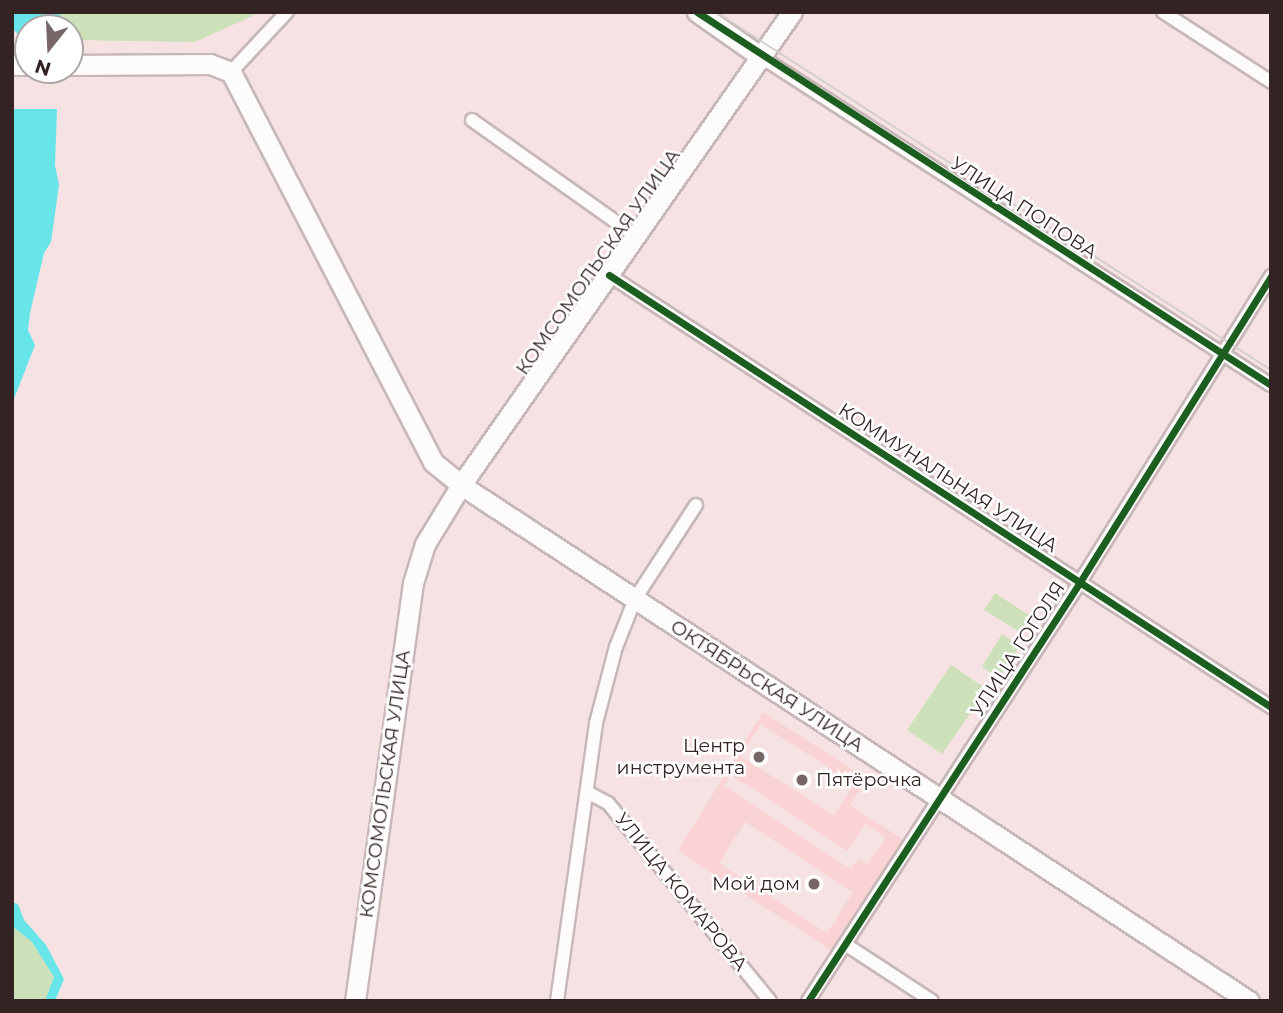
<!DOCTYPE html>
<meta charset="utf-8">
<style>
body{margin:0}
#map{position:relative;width:1283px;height:1013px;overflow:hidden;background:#f6e2e2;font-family:Montserrat,sans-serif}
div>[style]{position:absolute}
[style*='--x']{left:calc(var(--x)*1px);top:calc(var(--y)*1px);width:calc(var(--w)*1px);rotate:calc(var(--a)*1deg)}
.built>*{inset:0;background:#fad4d5}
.green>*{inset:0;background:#cce1b9}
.water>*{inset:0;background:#68e5e8}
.roads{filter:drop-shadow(2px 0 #c8b7b8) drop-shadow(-2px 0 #c8b7b8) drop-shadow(0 2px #c8b7b8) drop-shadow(0 -2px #c8b7b8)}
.street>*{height:12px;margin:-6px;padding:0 6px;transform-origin:6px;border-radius:6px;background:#fefbfb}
.secondary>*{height:19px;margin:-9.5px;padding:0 9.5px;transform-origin:9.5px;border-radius:9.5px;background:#fefbfb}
.tram>*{height:2px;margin:-1px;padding:0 1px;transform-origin:1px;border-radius:1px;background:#d4cece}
.cycleway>*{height:7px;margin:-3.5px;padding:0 3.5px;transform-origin:3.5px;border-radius:3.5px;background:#1b5e20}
.dots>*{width:19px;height:19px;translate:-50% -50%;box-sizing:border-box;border:4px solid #fff;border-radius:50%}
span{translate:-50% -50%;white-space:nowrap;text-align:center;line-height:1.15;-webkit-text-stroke:5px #fff;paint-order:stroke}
.street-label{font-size:19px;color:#332323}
.poi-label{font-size:19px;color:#332323}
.right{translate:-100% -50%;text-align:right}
.left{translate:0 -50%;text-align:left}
.frame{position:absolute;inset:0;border:14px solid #332323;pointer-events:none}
.north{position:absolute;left:14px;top:14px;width:70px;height:70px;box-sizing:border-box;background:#fff;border:2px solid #ada7a7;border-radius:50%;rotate:198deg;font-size:19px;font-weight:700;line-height:28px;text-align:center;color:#332323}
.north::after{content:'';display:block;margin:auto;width:24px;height:32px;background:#766;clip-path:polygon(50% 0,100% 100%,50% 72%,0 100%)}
</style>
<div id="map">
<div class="built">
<i style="clip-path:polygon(evenodd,763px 712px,867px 779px,850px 805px,904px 840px,832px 951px,678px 851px,763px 712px,761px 724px,854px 784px,834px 815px,740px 756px,761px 724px,763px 712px,731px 775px,847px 851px,865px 824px,886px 838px,868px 864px,858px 859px,851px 869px,724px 786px,731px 775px,763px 712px,745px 822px,853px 892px,827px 933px,719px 863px,745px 822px)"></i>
</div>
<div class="green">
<i style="clip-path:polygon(60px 12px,261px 12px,195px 42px,70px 40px,70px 28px,53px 28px,59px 26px)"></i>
<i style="clip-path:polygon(995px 593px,1033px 618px,1023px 634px,984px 610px)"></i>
<i style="clip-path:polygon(1002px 634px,1020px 646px,999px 678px,982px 667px)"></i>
<i style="clip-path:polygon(951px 665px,987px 689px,942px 754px,907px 730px)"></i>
<i style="clip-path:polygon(12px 926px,32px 942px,54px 977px,45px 1001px,12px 1001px)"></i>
</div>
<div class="water">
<i style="clip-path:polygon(12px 12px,60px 12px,59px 26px,28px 28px,28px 41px,24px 41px,12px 28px)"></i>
<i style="clip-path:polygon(12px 109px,57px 109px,55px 165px,59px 185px,51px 242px,44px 253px,30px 313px,28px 330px,35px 345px,12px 404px)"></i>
<i style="clip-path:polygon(12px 902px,18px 904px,24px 920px,46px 945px,64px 979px,55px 1001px,45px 1001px,54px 977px,32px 942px,12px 926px)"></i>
</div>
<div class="roads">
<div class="street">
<i style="--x:1163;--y:12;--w:129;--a:32.9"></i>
<i style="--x:761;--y:57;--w:606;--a:32.75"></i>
<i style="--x:231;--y:72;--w:82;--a:-47"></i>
<i style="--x:472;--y:120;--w:201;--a:35.3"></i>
<i style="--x:609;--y:275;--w:790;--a:33.13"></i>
<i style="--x:587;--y:792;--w:24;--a:28"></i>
<i style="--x:608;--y:803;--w:256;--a:50.7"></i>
<i style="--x:845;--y:944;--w:104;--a:33.2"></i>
<i style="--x:557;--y:1001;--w:281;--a:-82"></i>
<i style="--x:596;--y:723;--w:79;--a:-75.3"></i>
<i style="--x:616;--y:647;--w:52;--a:-68.4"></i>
<i style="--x:635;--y:599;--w:112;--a:-57"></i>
<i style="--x:808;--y:1001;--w:500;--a:-57"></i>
<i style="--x:1080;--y:582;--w:361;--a:-58"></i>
</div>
<div class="secondary">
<i style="--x:697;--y:12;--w:78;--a:35.1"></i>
<i style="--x:12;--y:65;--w:16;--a:0"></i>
<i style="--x:70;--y:65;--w:140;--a:-0.4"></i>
<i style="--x:210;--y:64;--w:22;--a:21"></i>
<i style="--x:231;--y:72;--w:439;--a:62.6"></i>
<i style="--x:433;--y:462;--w:36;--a:39"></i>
<i style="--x:461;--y:485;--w:942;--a:33.22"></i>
<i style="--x:355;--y:1001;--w:422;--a:-82.1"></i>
<i style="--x:413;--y:583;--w:41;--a:-72.9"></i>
<i style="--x:425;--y:544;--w:69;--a:-58.6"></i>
<i style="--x:461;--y:485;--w:577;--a:-55.02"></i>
</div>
</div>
<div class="tram">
<i style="--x:716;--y:12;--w:660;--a:32.82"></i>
</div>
<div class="cycleway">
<i style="--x:697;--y:12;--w:685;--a:33.02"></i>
<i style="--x:609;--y:275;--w:790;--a:33.13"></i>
<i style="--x:808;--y:1001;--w:500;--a:-57"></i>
<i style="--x:1080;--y:582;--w:361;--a:-58"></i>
</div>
<div class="dots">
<i style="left:759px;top:757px;background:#766"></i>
<i style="left:802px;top:780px;background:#766"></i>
<i style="left:814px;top:884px;background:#766"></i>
</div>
<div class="street-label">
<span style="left:1024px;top:208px;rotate:33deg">УЛИЦА ПОПОВА</span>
<span style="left:598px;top:262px;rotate:-55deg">КОМСОМОЛЬСКАЯ УЛИЦА</span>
<span style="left:948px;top:478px;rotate:33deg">КОММУНАЛЬНАЯ УЛИЦА</span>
<span style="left:1018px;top:649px;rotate:-57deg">УЛИЦА ГОГОЛЯ</span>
<span style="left:767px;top:686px;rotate:33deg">ОКТЯБРЬСКАЯ УЛИЦА</span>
<span style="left:385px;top:784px;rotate:-82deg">КОМСОМОЛЬСКАЯ УЛИЦА</span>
<span style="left:681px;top:892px;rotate:51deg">УЛИЦА КОМАРОВА</span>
</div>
<div class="poi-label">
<span class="right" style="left:745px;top:757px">Центр<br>инструмента</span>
<span class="left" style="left:816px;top:780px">Пятёрочка</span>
<span class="right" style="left:800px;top:884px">Мой дом</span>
</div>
<div class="frame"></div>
<div class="north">N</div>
</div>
